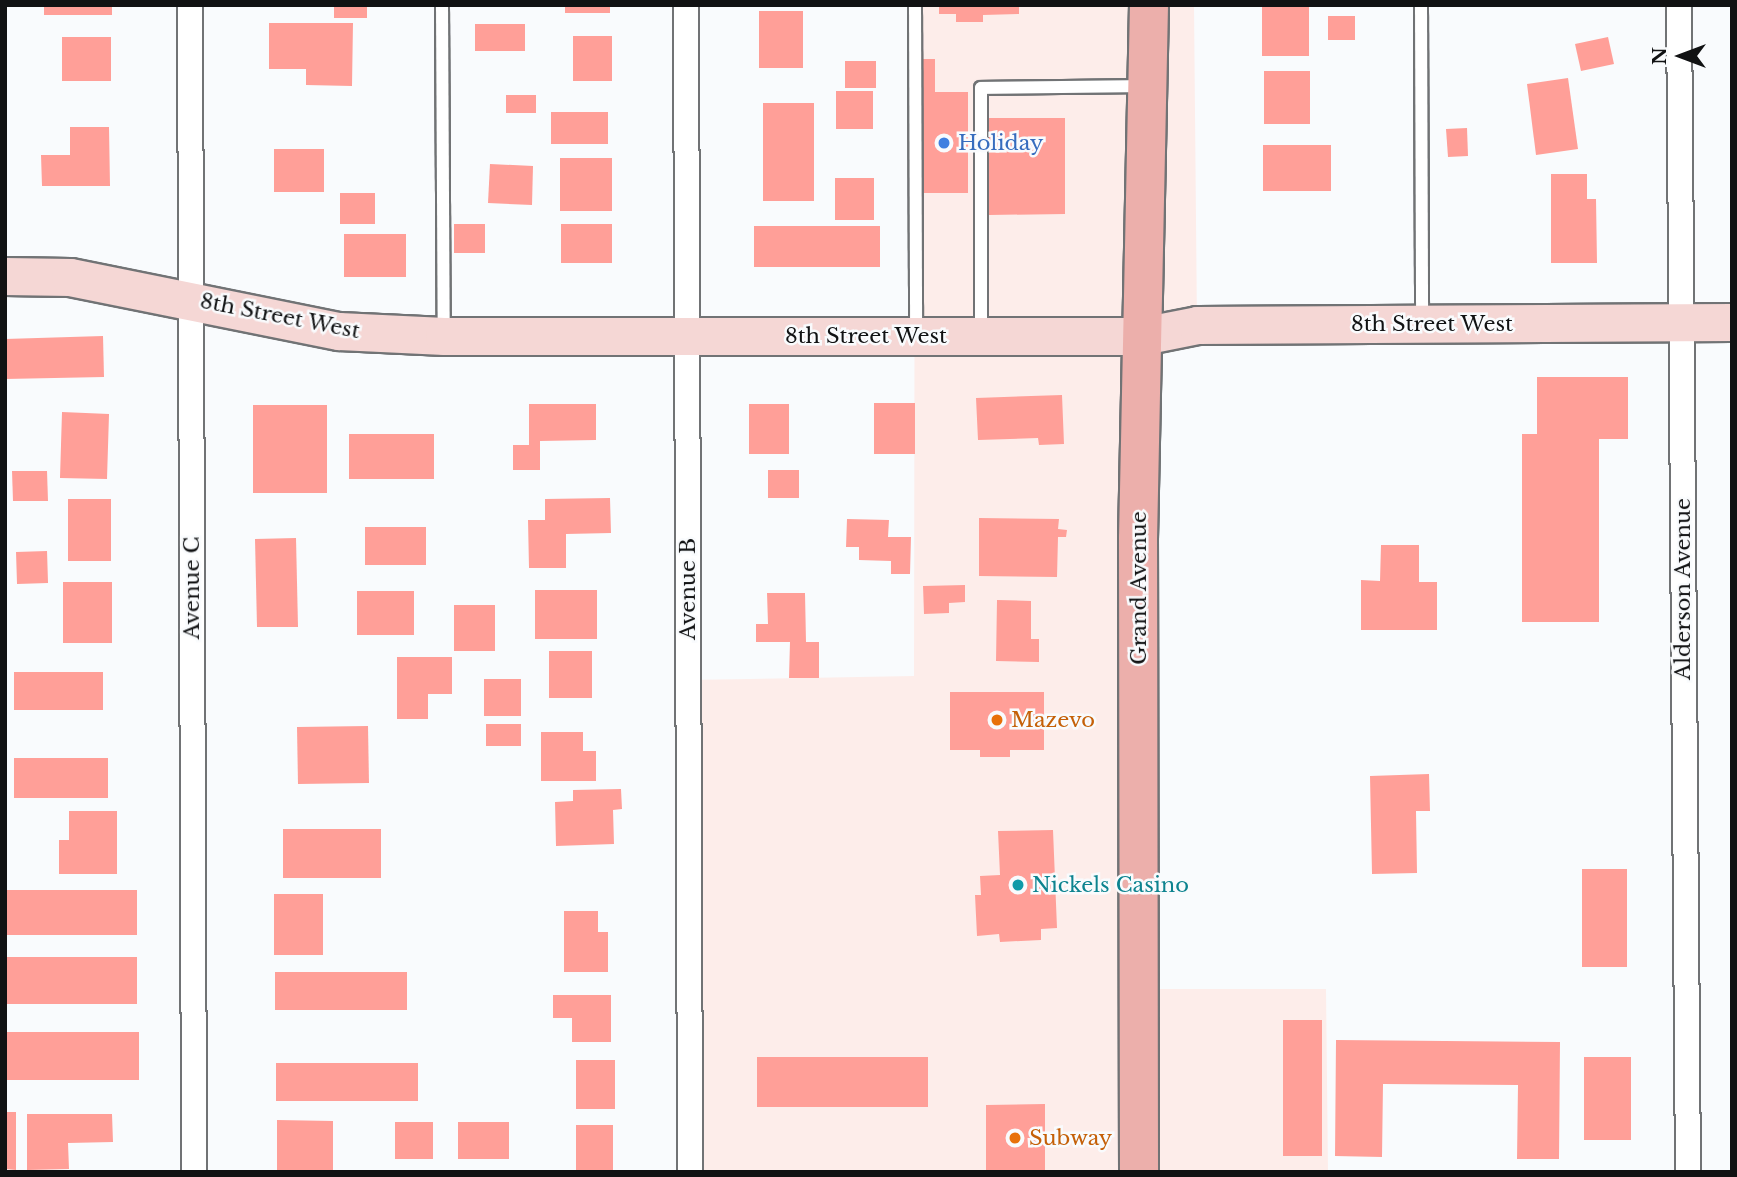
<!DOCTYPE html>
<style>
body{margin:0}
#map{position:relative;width:1737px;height:1177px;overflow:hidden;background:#f9fbfd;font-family:"Libre Baskerville",serif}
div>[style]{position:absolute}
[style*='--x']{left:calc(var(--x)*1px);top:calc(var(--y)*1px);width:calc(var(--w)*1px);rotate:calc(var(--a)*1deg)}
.commercial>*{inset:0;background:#fdedea}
.building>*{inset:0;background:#ff9f98}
.roads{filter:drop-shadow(2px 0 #717375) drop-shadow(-2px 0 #717375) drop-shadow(0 2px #717375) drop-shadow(0 -2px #717375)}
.lane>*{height:12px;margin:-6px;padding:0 6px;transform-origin:6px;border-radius:6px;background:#fff}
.street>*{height:24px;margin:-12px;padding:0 12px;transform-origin:12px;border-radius:12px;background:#fff}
.secondary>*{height:37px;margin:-18.5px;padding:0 18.5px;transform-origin:18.5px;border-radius:18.5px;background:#f5d7d5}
.primary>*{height:38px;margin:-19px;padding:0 19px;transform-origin:19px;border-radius:19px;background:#ecafab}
.dots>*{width:19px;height:19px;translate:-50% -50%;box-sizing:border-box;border:4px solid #f9fbfd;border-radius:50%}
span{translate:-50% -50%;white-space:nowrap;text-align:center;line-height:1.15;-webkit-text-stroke:5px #f9fbfd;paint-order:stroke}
.shop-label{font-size:21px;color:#366cbe}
.left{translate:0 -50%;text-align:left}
.street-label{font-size:21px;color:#111213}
.food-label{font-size:21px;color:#c56008}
.culture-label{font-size:21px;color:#0d838f}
.frame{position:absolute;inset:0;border:7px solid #111213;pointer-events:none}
.north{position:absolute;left:1646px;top:21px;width:70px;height:70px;-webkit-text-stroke:5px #f9fbfd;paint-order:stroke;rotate:270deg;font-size:19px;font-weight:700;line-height:28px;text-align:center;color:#111213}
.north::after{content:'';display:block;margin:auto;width:24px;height:32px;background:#111213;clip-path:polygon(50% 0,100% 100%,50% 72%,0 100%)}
</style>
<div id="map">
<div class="commercial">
<i style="clip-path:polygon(915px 5px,1194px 5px,1197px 325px,1142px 336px,1139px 989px,1326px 989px,1328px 1172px,690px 1172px,688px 680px,914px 676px)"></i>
</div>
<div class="building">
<i style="clip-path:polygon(44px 5px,112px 5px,112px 15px,44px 15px)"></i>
<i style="clip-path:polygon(334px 5px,367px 5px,367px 18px,334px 18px)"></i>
<i style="clip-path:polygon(565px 5px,610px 5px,610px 13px,565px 13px)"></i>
<i style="clip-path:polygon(939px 5px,1019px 5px,1019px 14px,983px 15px,983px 22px,956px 22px,956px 14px,939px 14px)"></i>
<i style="clip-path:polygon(1262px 7px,1309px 7px,1309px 56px,1262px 56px)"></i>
<i style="clip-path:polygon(759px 11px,803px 11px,803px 68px,759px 68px)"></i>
<i style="clip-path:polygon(1328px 16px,1355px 16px,1355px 40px,1328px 40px)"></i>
<i style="clip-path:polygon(269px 23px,353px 23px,352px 86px,306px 85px,306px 69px,269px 69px)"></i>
<i style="clip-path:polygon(475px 24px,525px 24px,525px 51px,475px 51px)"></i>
<i style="clip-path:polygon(573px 36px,612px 36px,612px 81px,573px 81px)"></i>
<i style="clip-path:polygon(62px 37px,111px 37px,111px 81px,62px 81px)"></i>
<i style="clip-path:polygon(1608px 37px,1614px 64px,1581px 71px,1575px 44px)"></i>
<i style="clip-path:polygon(920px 59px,935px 59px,935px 92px,968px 92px,968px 193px,920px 193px)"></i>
<i style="clip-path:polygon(845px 61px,876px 61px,876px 88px,845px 88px)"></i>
<i style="clip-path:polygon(1264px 71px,1310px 71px,1310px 124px,1264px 124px)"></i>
<i style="clip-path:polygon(1568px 78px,1578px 149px,1536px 155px,1527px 84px)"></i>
<i style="clip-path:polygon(836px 91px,873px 91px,873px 129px,836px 129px)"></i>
<i style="clip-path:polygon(506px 95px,536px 95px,536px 113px,506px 113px)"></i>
<i style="clip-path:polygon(763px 103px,814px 103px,814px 201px,763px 201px)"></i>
<i style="clip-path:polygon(551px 112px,608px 112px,608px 144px,551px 144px)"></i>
<i style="clip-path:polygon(989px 118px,1065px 118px,1065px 214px,989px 215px)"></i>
<i style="clip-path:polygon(70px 127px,109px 127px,110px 186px,42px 186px,41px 155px,70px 155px)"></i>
<i style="clip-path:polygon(1467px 128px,1468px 156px,1448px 157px,1446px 129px)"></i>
<i style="clip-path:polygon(1263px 145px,1331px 145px,1331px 191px,1263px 191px)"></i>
<i style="clip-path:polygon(274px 149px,324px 149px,324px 192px,274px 192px)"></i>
<i style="clip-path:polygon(560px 158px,612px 158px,612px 211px,560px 211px)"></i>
<i style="clip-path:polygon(490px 164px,533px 166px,532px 205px,488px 203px)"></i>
<i style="clip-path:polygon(1551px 174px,1587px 174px,1587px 199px,1596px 199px,1597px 263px,1551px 263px)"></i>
<i style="clip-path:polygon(835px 178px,874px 178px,874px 220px,835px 220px)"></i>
<i style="clip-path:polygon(340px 193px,375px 193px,375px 224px,340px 224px)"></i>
<i style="clip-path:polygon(454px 224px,485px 224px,485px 253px,454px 253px)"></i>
<i style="clip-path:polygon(561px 224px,612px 224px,612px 263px,561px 263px)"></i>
<i style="clip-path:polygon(754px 226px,880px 226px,880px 267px,754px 267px)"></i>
<i style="clip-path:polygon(344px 234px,406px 234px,406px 277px,344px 277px)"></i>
<i style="clip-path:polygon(103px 336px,104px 377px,5px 379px,5px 339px)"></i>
<i style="clip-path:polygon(1537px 377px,1628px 377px,1628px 439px,1599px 439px,1599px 622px,1522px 622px,1522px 434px,1537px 434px)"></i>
<i style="clip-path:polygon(1062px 395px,1064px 444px,1039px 445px,1038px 438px,978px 440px,976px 398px)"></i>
<i style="clip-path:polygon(874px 403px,915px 403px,915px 454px,874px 454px)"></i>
<i style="clip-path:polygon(529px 404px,596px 404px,596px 440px,540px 441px,540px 470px,513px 470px,513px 445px,529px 445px)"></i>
<i style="clip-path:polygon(749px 404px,789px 404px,789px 454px,749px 454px)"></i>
<i style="clip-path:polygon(253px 405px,327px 405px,327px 493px,253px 493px)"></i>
<i style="clip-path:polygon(62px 412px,109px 414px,107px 479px,60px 478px)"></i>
<i style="clip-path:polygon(349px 434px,434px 434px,434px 479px,349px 479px)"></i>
<i style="clip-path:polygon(768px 470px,799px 470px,799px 498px,768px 498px)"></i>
<i style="clip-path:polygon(12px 471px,47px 471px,48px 501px,13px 501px)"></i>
<i style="clip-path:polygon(610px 498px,611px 533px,566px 534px,566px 568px,529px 568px,528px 520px,545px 520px,545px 499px)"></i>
<i style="clip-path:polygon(68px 499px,111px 499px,111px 561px,68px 561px)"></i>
<i style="clip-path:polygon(979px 518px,1059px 519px,1058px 529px,1067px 530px,1066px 537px,1058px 537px,1057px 577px,979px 576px)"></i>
<i style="clip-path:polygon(847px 519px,889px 520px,888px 537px,911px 537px,910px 574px,891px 574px,891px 561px,859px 560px,859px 547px,846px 547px)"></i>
<i style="clip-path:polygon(365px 527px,426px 527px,426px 565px,365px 565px)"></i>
<i style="clip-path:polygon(296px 538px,298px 627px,257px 627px,255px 539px)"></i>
<i style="clip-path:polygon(1381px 545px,1419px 545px,1419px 582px,1437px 582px,1437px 630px,1361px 630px,1361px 580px,1380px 581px)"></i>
<i style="clip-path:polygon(47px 551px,48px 583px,17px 584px,16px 552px)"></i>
<i style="clip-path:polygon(63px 582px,112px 582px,112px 643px,63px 643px)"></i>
<i style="clip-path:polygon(965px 585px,965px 602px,949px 603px,949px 613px,924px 614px,923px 586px)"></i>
<i style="clip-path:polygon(535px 590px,597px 590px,597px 639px,535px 639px)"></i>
<i style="clip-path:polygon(357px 591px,414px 591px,414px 635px,357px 635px)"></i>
<i style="clip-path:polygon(767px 593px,805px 593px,806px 642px,819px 642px,819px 678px,789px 678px,790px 642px,756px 642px,756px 624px,768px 624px)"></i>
<i style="clip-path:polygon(997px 600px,1031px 601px,1031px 639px,1039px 639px,1039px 662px,996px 661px)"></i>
<i style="clip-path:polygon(454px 605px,495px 605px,495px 651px,454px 651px)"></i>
<i style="clip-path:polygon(549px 651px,592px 651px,592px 698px,549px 698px)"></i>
<i style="clip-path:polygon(397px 657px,452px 657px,452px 694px,428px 694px,428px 719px,397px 719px)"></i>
<i style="clip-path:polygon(14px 672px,103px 672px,103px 710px,14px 710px)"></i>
<i style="clip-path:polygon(484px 679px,521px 679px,521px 716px,484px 716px)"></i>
<i style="clip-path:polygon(950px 692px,1044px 692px,1044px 750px,1010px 750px,1010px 757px,980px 757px,980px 750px,950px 750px)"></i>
<i style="clip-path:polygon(486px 724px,521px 724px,521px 746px,486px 746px)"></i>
<i style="clip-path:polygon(368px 726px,369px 783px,298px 784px,297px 727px)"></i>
<i style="clip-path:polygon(541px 732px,583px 732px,583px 751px,596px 751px,596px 781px,541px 781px)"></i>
<i style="clip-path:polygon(14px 758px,108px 758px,108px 798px,14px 798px)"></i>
<i style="clip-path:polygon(1429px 774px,1430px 811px,1416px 811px,1417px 873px,1372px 874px,1370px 776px)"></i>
<i style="clip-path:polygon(621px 789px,622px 809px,613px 810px,614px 844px,556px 846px,555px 802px,573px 801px,573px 790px)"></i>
<i style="clip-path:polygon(69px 811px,117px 811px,117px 874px,59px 874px,59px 840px,69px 840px)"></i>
<i style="clip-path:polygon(283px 829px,381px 829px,381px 878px,283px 878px)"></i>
<i style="clip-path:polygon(1053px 830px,1057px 928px,1041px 929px,1041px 940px,1000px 942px,999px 934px,977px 936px,975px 895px,981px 895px,980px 876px,1000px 875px,998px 831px)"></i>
<i style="clip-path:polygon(1582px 869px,1627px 869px,1627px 967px,1582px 967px)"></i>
<i style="clip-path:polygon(5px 890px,137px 890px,137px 935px,5px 935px)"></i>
<i style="clip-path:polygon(274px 894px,323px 894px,323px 955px,274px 955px)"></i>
<i style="clip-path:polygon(564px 911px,598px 911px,598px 932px,608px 932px,608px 972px,564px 972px)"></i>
<i style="clip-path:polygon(5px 957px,137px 957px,137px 1004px,5px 1004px)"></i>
<i style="clip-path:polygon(275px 972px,407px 972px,407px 1010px,275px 1010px)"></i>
<i style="clip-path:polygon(553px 995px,611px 995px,611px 1042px,572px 1042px,572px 1018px,553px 1018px)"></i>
<i style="clip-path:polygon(1283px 1020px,1322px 1020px,1322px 1156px,1283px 1156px)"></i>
<i style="clip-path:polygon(5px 1032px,139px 1032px,139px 1080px,5px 1080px)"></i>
<i style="clip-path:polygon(1336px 1040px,1560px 1042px,1559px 1159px,1517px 1159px,1518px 1085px,1383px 1084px,1382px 1157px,1335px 1156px)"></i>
<i style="clip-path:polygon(757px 1057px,928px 1057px,928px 1107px,757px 1107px)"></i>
<i style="clip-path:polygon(1584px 1057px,1631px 1057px,1631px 1140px,1584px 1140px)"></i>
<i style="clip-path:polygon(576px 1060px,615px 1060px,615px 1109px,576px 1109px)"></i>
<i style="clip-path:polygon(276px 1063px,418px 1063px,418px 1101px,276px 1101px)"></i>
<i style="clip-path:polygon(1045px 1104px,1045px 1172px,986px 1172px,986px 1105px)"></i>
<i style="clip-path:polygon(5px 1112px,16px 1112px,16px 1170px,5px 1169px)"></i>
<i style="clip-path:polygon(27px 1114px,112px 1114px,113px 1142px,68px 1143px,69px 1169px,27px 1170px)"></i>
<i style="clip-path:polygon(277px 1120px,333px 1121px,333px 1172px,277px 1172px)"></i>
<i style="clip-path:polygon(395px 1122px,433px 1122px,433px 1159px,395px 1159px)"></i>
<i style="clip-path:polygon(458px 1122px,509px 1122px,509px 1159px,458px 1159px)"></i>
<i style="clip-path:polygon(576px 1125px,613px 1125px,613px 1172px,576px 1172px)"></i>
</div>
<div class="roads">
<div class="lane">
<i style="--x:442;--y:5;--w:329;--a:89.7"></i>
<i style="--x:915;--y:5;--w:327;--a:89.8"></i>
<i style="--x:1421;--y:5;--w:315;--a:89.8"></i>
<i style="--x:981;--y:331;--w:243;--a:-90"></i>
<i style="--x:981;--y:88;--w:161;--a:-0.7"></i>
</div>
<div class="street">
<i style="--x:190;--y:5;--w:1167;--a:89.8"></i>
<i style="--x:686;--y:5;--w:1167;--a:89.8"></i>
<i style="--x:1679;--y:5;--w:1167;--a:89.56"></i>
</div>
<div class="secondary">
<i style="--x:5;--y:276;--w:65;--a:0.9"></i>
<i style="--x:70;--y:277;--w:274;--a:11.4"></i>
<i style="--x:339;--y:331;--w:105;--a:2.7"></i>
<i style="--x:444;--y:336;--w:698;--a:0"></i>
<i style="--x:1142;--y:336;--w:56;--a:-11.3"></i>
<i style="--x:1197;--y:325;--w:535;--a:-0.32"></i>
</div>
<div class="primary">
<i style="--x:1139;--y:1172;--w:633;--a:-90.09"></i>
<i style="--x:1138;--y:539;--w:534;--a:-88.82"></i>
</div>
</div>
<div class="dots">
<i style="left:944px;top:143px;background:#3f7fe0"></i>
<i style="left:997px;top:720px;background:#e8710a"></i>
<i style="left:1018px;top:885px;background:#0f9aa8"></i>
<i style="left:1015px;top:1138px;background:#e8710a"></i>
</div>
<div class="shop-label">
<span class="left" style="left:958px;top:143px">Holiday</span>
</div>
<div class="street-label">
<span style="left:280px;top:316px;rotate:11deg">8th Street West</span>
<span style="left:1432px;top:324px">8th Street West</span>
<span style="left:866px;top:336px">8th Street West</span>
<span style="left:192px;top:588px;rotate:-90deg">Avenue C</span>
<span style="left:1139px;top:588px;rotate:-90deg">Grand Avenue</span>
<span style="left:688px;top:589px;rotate:-90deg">Avenue B</span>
<span style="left:1683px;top:589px;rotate:-90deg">Alderson Avenue</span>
</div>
<div class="food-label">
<span class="left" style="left:1011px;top:720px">Mazevo</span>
<span class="left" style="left:1029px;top:1138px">Subway</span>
</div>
<div class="culture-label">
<span class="left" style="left:1032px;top:885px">Nickels Casino</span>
</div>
<div class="frame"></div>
<div class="north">N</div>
</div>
